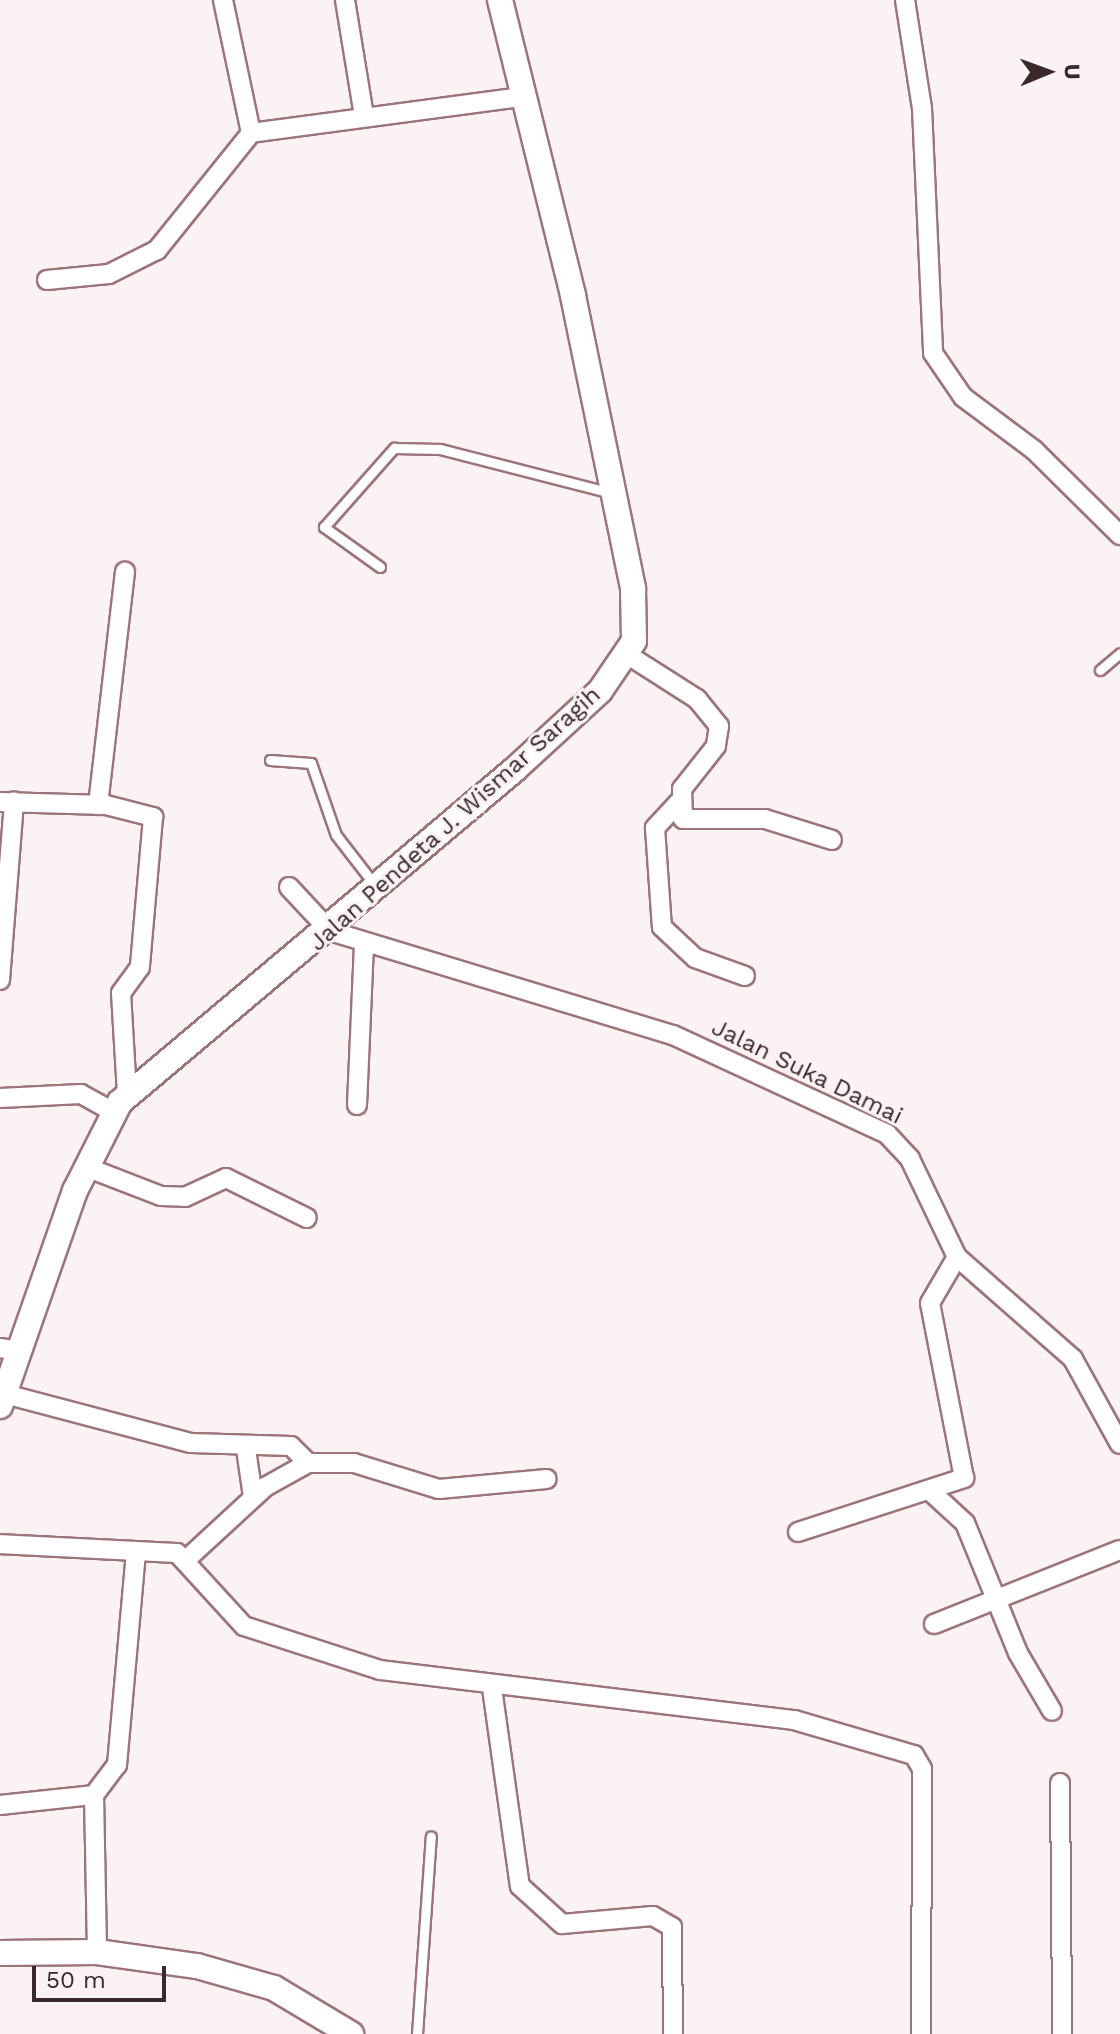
<!DOCTYPE html>
<style>
body{margin:0}
#map{position:relative;width:1120px;height:2034px;overflow:hidden;background:#fbf2f3;font-family:"Work Sans",sans-serif}
div>[style]{position:absolute}
[style*='--x']{left:calc(var(--x)*1px);top:calc(var(--y)*1px);width:calc(var(--w)*1px);rotate:calc(var(--a)*1deg)}
.roads{filter:drop-shadow(2px 0 #9c757b) drop-shadow(-2px 0 #9c757b) drop-shadow(0 2px #9c757b) drop-shadow(0 -2px #9c757b)}
.service>*{height:9px;margin:-4.5px;padding:0 4.5px;transform-origin:4.5px;border-radius:4.5px;background:#fff}
.minor>*{height:18px;margin:-9px;padding:0 9px;transform-origin:9px;border-radius:9px;background:#fff}
.tertiary>*{height:24px;margin:-12px;padding:0 12px;transform-origin:12px;border-radius:12px;background:#fff}
span{translate:-50% -50%;white-space:nowrap;text-align:center;line-height:1.15;-webkit-text-stroke:6px #fbf2f3;paint-order:stroke}
.street-label{font-size:24px;color:#39292b}
.north{position:absolute;left:1008px;top:32px;width:80px;height:80px;-webkit-text-stroke:6px #fbf2f3;paint-order:stroke;rotate:89deg;font-size:22px;font-weight:700;line-height:32px;text-align:center;color:#39292b}
.north::after{content:'';display:block;margin:auto;width:28px;height:36px;background:#39292b;clip-path:polygon(50% 0,100% 100%,50% 72%,0 100%)}
.scale{position:absolute;left:32px;top:1966px;width:134px;height:36px;box-sizing:border-box;border:4px solid #39292b;border-top:0;padding-left:10px;font-size:24px;line-height:28px;white-space:nowrap;color:#39292b;-webkit-text-stroke:6px #fbf2f3;paint-order:stroke}
</style>
<div id="map">
<div class="roads">
<div class="service">
<i style="--x:380;--y:567;--w:69;--a:-144.5"></i>
<i style="--x:324;--y:527;--w:106;--a:-48.5"></i>
<i style="--x:394;--y:448;--w:46;--a:1.2"></i>
<i style="--x:440;--y:449;--w:177;--a:14.4"></i>
<i style="--x:1100;--y:670;--w:26;--a:-40"></i>
<i style="--x:270;--y:760;--w:41;--a:4.2"></i>
<i style="--x:311;--y:763;--w:76;--a:70.9"></i>
<i style="--x:336;--y:835;--w:62;--a:52.2"></i>
<i style="--x:417;--y:2034;--w:198;--a:-86"></i>
</div>
<div class="minor">
<i style="--x:223;--y:0;--w:136;--a:78.1"></i>
<i style="--x:251;--y:133;--w:272;--a:-7.6"></i>
<i style="--x:345;--y:0;--w:118;--a:80.7"></i>
<i style="--x:905;--y:0;--w:109;--a:81.1"></i>
<i style="--x:922;--y:108;--w:245;--a:87.4"></i>
<i style="--x:933;--y:353;--w:53;--a:55.7"></i>
<i style="--x:963;--y:397;--w:89;--a:36.7"></i>
<i style="--x:1034;--y:450;--w:121;--a:44.7"></i>
<i style="--x:47;--y:280;--w:62;--a:-5.5"></i>
<i style="--x:109;--y:274;--w:54;--a:-26.6"></i>
<i style="--x:157;--y:250;--w:150;--a:-51.2"></i>
<i style="--x:628;--y:655;--w:82;--a:32.5"></i>
<i style="--x:697;--y:699;--w:35;--a:51"></i>
<i style="--x:719;--y:726;--w:20;--a:99"></i>
<i style="--x:716;--y:746;--w:55;--a:128.3"></i>
<i style="--x:682;--y:789;--w:30;--a:88"></i>
<i style="--x:683;--y:819;--w:82;--a:0"></i>
<i style="--x:765;--y:819;--w:70;--a:17.4"></i>
<i style="--x:680;--y:801;--w:37;--a:133"></i>
<i style="--x:655;--y:828;--w:99;--a:86"></i>
<i style="--x:662;--y:927;--w:45;--a:43.2"></i>
<i style="--x:695;--y:958;--w:53;--a:19.8"></i>
<i style="--x:0;--y:802;--w:106;--a:1.6"></i>
<i style="--x:106;--y:805;--w:49;--a:14.3"></i>
<i style="--x:153;--y:817;--w:151;--a:95"></i>
<i style="--x:140;--y:967;--w:32;--a:126"></i>
<i style="--x:121;--y:993;--w:101;--a:86.6"></i>
<i style="--x:98;--y:805;--w:235;--a:-83.4"></i>
<i style="--x:289;--y:887;--w:60;--a:47"></i>
<i style="--x:330;--y:931;--w:358;--a:16.9"></i>
<i style="--x:673;--y:1035;--w:236;--a:24.8"></i>
<i style="--x:887;--y:1134;--w:34;--a:47"></i>
<i style="--x:910;--y:1159;--w:109;--a:64.4"></i>
<i style="--x:957;--y:1257;--w:154;--a:41.3"></i>
<i style="--x:1073;--y:1359;--w:97;--a:61.1"></i>
<i style="--x:0;--y:980;--w:179;--a:-85.5"></i>
<i style="--x:0;--y:1098;--w:81;--a:-2.8"></i>
<i style="--x:81;--y:1094;--w:37;--a:29"></i>
<i style="--x:357;--y:1105;--w:162;--a:-87.5"></i>
<i style="--x:86;--y:1167;--w:80;--a:21.1"></i>
<i style="--x:161;--y:1196;--w:24;--a:2"></i>
<i style="--x:185;--y:1197;--w:45;--a:-24.9"></i>
<i style="--x:226;--y:1178;--w:90;--a:26.3"></i>
<i style="--x:0;--y:1348;--w:19;--a:9"></i>
<i style="--x:5;--y:1394;--w:192;--a:14.8"></i>
<i style="--x:191;--y:1443;--w:100;--a:1.7"></i>
<i style="--x:291;--y:1446;--w:24;--a:45"></i>
<i style="--x:246;--y:1449;--w:49;--a:81.7"></i>
<i style="--x:929;--y:1490;--w:49;--a:42.5"></i>
<i style="--x:965;--y:1523;--w:140;--a:67.8"></i>
<i style="--x:1018;--y:1653;--w:67;--a:59.6"></i>
<i style="--x:798;--y:1532;--w:175;--a:-18"></i>
<i style="--x:964;--y:1478;--w:178;--a:-101"></i>
<i style="--x:930;--y:1303;--w:53;--a:-59.6"></i>
<i style="--x:0;--y:1544;--w:177;--a:2.9"></i>
<i style="--x:177;--y:1553;--w:99;--a:47.5"></i>
<i style="--x:244;--y:1626;--w:143;--a:17.9"></i>
<i style="--x:380;--y:1670;--w:417;--a:6.9"></i>
<i style="--x:794;--y:1720;--w:125;--a:16.3"></i>
<i style="--x:914;--y:1755;--w:16;--a:60"></i>
<i style="--x:922;--y:1769;--w:265;--a:90.2"></i>
<i style="--x:188;--y:1558;--w:105;--a:-42.7"></i>
<i style="--x:265;--y:1487;--w:49;--a:-29.2"></i>
<i style="--x:308;--y:1463;--w:46;--a:0"></i>
<i style="--x:354;--y:1463;--w:89;--a:17"></i>
<i style="--x:439;--y:1489;--w:108;--a:-5.3"></i>
<i style="--x:934;--y:1624;--w:200;--a:-21.7"></i>
<i style="--x:492;--y:1688;--w:200;--a:82"></i>
<i style="--x:520;--y:1886;--w:57;--a:42.1"></i>
<i style="--x:562;--y:1924;--w:91;--a:-5"></i>
<i style="--x:653;--y:1916;--w:22;--a:30"></i>
<i style="--x:672;--y:1927;--w:107;--a:89.5"></i>
<i style="--x:1060;--y:1783;--w:251;--a:89.5"></i>
<i style="--x:94;--y:1795;--w:157;--a:88.9"></i>
<i style="--x:0;--y:1805;--w:95;--a:-6.1"></i>
<i style="--x:94;--y:1795;--w:38;--a:-53"></i>
<i style="--x:117;--y:1765;--w:213;--a:-84.9"></i>
</div>
<div class="tertiary">
<i style="--x:0;--y:1406;--w:228;--a:-70.8"></i>
<i style="--x:75;--y:1191;--w:100;--a:-63.2"></i>
<i style="--x:120;--y:1102;--w:515;--a:-40.12"></i>
<i style="--x:514;--y:770;--w:117;--a:-42.6"></i>
<i style="--x:600;--y:691;--w:60;--a:-55.8"></i>
<i style="--x:634;--y:641;--w:53;--a:-91.1"></i>
<i style="--x:633;--y:588;--w:299;--a:-101.6"></i>
<i style="--x:573;--y:295;--w:304;--a:-103.9"></i>
<i style="--x:0;--y:1953;--w:97;--a:-0.6"></i>
<i style="--x:97;--y:1952;--w:101;--a:8"></i>
<i style="--x:197;--y:1966;--w:80;--a:15.9"></i>
<i style="--x:274;--y:1988;--w:90;--a:30.9"></i>
</div>
</div>
<div class="street-label">
<span style="left:455px;top:819px;rotate:-42deg">Jalan Pendeta J. Wismar Saragih</span>
<span style="left:807px;top:1072px;rotate:26deg">Jalan Suka Damai</span>
</div>
<div class="north">U</div>
<div class="scale">50 m</div>
</div>
